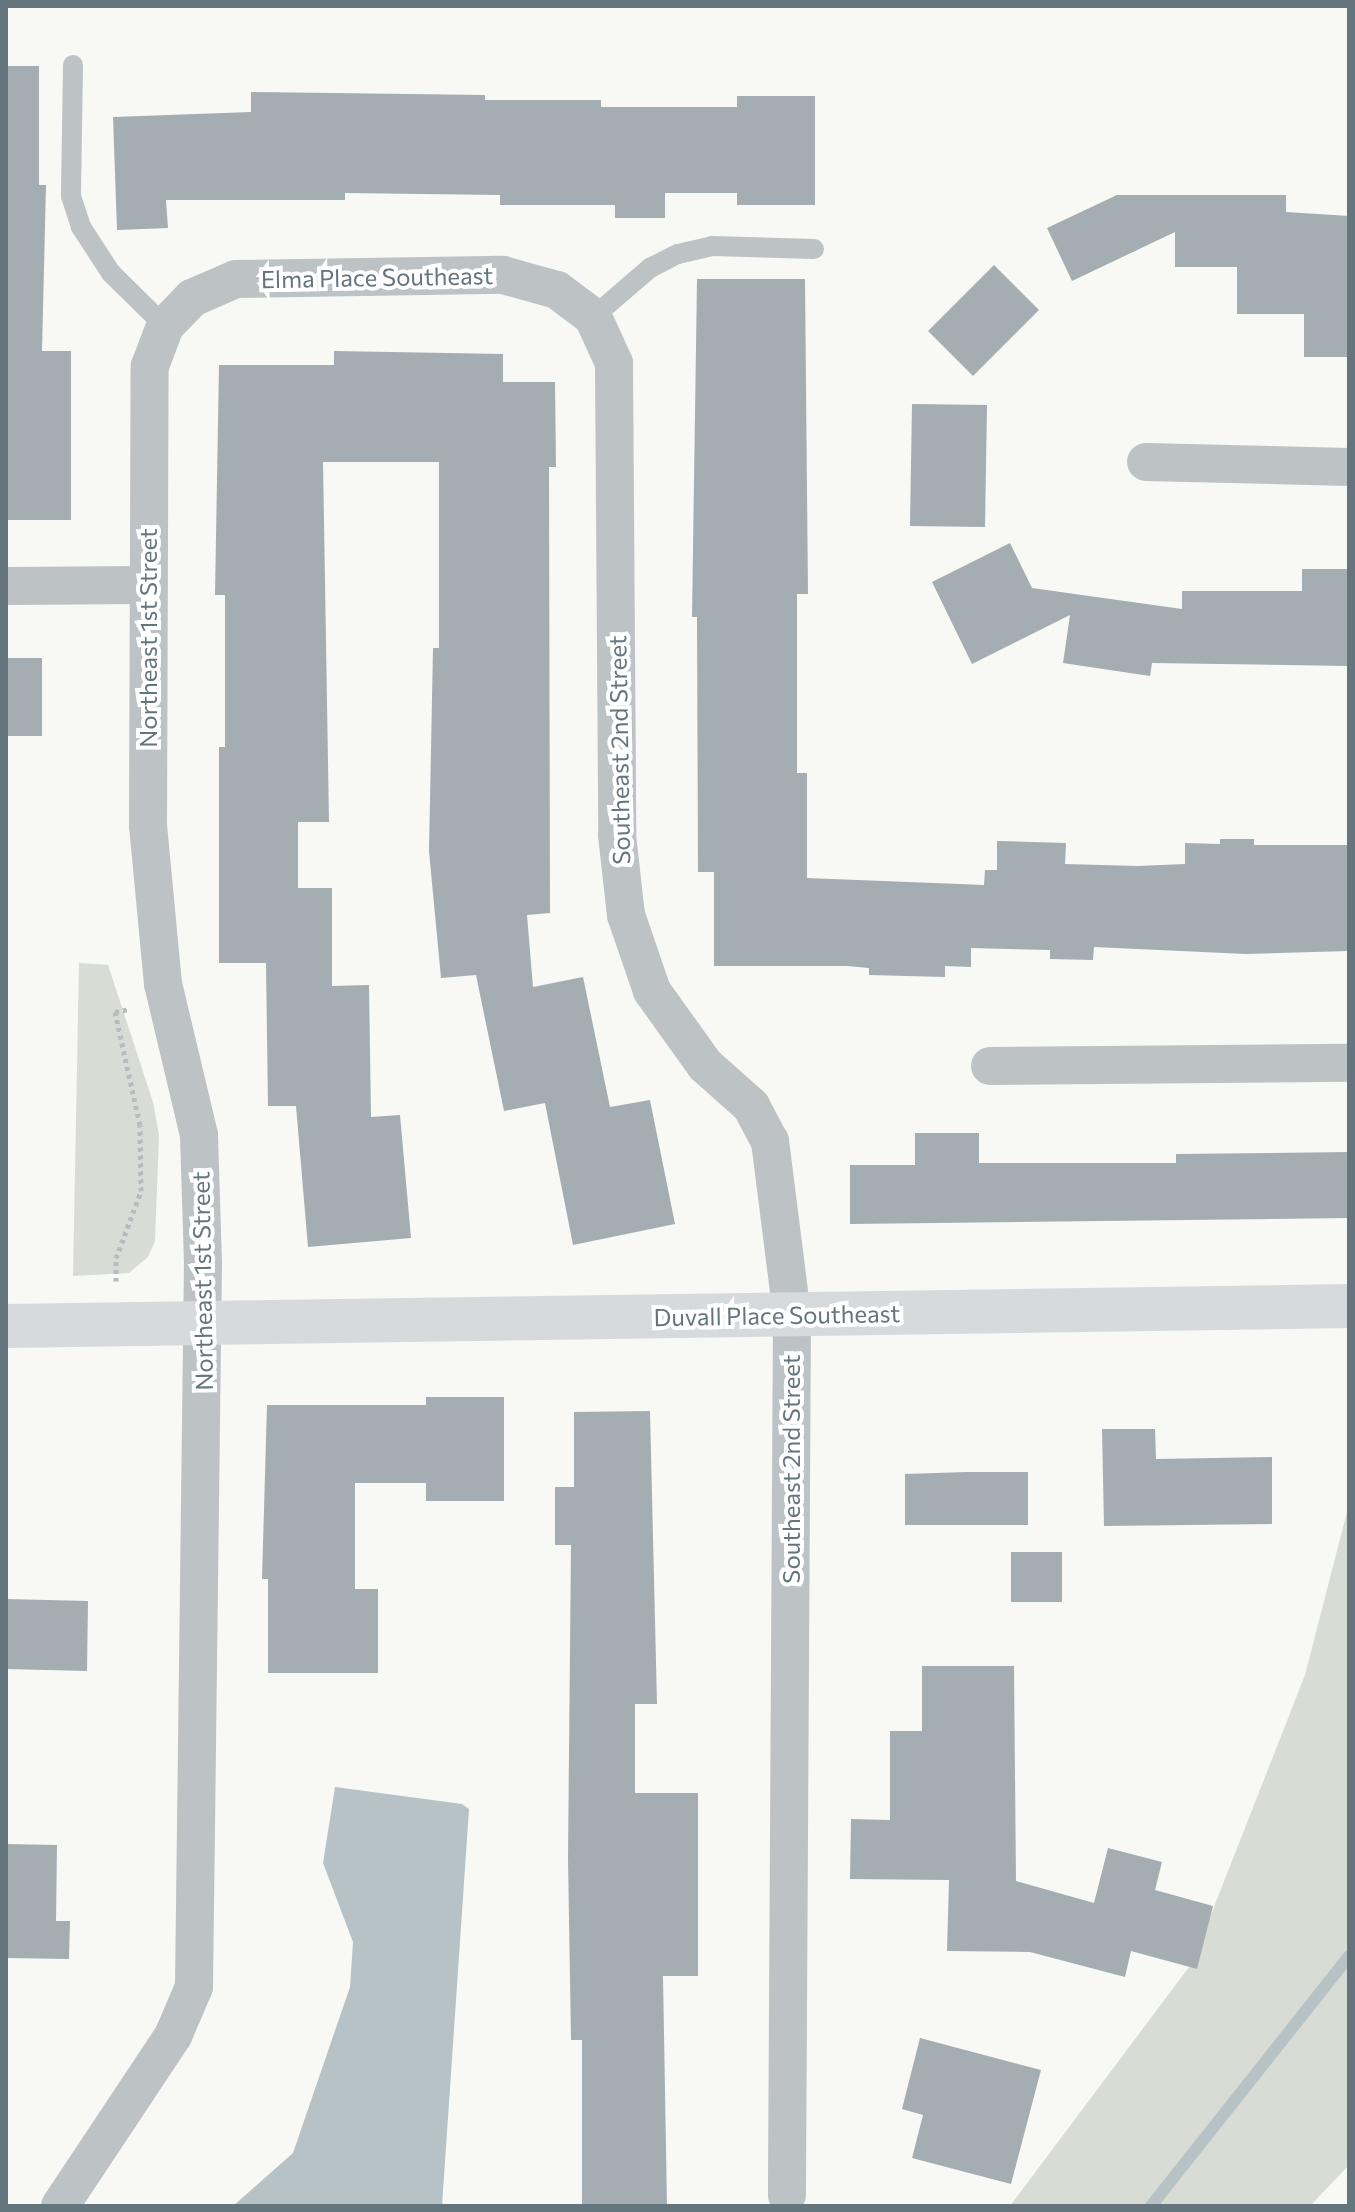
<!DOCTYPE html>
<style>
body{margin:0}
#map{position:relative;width:1355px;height:2212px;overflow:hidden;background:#f8f8f5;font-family:Commissioner,sans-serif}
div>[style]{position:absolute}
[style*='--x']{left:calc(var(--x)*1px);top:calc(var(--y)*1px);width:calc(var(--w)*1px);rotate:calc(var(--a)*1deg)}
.green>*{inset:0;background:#d8dcd5}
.water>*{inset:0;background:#b6c2c6}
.stream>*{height:12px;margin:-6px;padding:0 6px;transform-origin:6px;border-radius:6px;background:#b6c2c6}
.building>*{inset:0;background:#a4adb2}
.path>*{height:5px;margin-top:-2.5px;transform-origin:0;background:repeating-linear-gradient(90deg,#b8bcbe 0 4px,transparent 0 8px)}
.lane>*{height:20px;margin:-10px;padding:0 10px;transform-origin:10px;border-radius:10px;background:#bdc2c5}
.street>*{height:38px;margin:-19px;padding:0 19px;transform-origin:19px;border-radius:19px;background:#bdc2c5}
.secondary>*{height:44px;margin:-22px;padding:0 22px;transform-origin:22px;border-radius:22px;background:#d6dadd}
span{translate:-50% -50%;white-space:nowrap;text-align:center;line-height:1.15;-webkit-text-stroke:8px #fff;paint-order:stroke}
.street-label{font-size:24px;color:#65757e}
.frame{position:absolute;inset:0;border:8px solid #65757e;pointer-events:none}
</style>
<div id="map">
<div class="green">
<i style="clip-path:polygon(79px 963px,108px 965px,153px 1102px,159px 1135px,155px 1241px,148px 1257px,129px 1273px,73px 1276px)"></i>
<i style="clip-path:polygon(1349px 1504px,1349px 2165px,1310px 2206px,1010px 2206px,1192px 1963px,1305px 1675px)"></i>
</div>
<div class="water">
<i style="clip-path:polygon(335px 1787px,462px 1804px,469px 1809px,442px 2206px,233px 2206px,293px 2153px,350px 1987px,353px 1942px,323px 1863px)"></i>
</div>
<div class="stream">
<i style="--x:1151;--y:2206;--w:319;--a:-51.6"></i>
</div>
<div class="building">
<i style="clip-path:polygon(6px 66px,39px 66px,39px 185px,46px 185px,42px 351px,71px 351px,71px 520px,6px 520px)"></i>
<i style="clip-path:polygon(251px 92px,485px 95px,485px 100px,601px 100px,601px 107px,737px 107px,737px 96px,815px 96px,815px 205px,737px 205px,737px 193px,665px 193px,665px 218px,615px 218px,615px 205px,500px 205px,500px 195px,345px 193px,345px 200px,166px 200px,168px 228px,117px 230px,113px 117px,251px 112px)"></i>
<i style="clip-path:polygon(1117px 195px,1286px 195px,1286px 212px,1349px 216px,1349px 357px,1304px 357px,1304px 314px,1237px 314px,1237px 267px,1175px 267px,1175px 232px,1072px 281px,1047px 228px)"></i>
<i style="clip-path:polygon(994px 265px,1039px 310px,973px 376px,928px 331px)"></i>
<i style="clip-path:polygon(697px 279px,805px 279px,808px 594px,797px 594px,797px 773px,807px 773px,807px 878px,984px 885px,985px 870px,997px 870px,997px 841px,1066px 843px,1065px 864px,1138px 866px,1185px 864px,1185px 843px,1220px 844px,1220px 839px,1254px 839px,1254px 845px,1349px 845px,1349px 951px,1246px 954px,1094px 947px,1093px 960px,1050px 959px,1050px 950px,971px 948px,971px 967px,945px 966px,945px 977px,869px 975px,869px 968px,847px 966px,714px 966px,714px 872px,698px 872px,697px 617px,692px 617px)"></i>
<i style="clip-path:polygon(334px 351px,503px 354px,503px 382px,555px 382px,556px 467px,549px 467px,550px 913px,527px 915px,533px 987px,583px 977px,610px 1107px,650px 1100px,675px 1224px,573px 1245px,545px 1103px,504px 1111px,476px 975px,441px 978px,429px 851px,433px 648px,439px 648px,439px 462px,323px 462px,329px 822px,298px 822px,298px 888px,332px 888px,332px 986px,369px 985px,371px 1117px,400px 1115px,411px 1238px,308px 1247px,296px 1106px,268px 1106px,266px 963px,219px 963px,219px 747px,225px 747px,225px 595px,215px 595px,219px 365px,334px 365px)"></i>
<i style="clip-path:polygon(912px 404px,987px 405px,985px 527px,910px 526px)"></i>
<i style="clip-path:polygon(1010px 543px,1032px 588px,1182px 609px,1182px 591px,1302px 591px,1302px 569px,1349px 569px,1349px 666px,1152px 663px,1150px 676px,1063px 663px,1070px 615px,972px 664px,932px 582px)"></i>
<i style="clip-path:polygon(6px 658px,42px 658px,42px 736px,6px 736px)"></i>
<i style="clip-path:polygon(915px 1133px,979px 1133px,979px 1163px,1176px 1163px,1176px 1154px,1349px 1152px,1349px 1218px,850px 1224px,850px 1165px,915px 1165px)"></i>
<i style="clip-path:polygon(426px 1397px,504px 1397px,504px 1501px,426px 1501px,426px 1483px,355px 1483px,355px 1589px,378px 1589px,378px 1673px,268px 1673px,268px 1579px,262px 1579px,267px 1405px,426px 1405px)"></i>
<i style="clip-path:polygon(650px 1411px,657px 1704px,635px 1704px,635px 1793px,698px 1793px,698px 1976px,663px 1976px,667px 2206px,582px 2206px,582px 2040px,571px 2040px,568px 1858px,571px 1545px,555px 1545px,555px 1487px,574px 1487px,574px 1412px)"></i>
<i style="clip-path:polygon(1102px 1429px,1155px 1429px,1156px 1459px,1272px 1457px,1272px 1524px,1104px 1526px)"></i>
<i style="clip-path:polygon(967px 1472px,1028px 1472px,1028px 1525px,905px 1525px,905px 1474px)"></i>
<i style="clip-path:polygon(1011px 1552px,1062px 1552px,1062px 1602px,1011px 1602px)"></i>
<i style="clip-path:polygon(6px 1599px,88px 1601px,87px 1671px,6px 1669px)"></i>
<i style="clip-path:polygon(922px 1666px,1014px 1666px,1016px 1881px,1094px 1903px,1108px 1848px,1162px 1862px,1155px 1890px,1213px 1906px,1197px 1969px,1131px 1951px,1125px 1977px,1030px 1952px,947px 1951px,949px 1880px,850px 1879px,851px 1819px,890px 1820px,890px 1731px,922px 1731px)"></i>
<i style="clip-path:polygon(6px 1844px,57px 1845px,56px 1921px,70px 1921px,69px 1959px,6px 1958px)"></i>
<i style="clip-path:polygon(920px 2038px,1041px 2070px,1011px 2184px,912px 2158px,923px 2115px,902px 2109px)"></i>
</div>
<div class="path">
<i style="--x:116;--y:1281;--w:23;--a:-90"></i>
<i style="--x:116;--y:1258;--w:72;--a:-69.5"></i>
<i style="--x:141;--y:1191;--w:66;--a:-90.9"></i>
<i style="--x:140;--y:1125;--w:116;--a:-102.5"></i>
<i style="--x:115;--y:1012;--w:14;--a:-12"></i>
</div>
<div class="lane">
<i style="--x:73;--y:65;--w:131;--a:90.9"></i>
<i style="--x:71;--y:196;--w:33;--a:72"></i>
<i style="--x:81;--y:227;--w:55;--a:56.9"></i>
<i style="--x:111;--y:273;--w:76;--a:44.5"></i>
<i style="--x:593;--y:317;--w:75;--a:-40.7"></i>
<i style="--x:650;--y:268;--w:31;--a:-27"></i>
<i style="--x:678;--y:254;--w:35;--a:-13"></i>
<i style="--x:712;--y:246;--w:102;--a:1.7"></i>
</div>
<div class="street">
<i style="--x:1146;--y:462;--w:203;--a:1.4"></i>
<i style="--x:6;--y:586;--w:141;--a:-0.4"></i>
<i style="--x:990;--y:1066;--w:359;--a:-0.5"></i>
<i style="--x:60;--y:2206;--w:204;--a:-56.4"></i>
<i style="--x:173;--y:2036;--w:53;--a:-66.8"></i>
<i style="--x:194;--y:1987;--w:724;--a:-89.29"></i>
<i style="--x:203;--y:1263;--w:128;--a:-91.8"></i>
<i style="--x:199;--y:1135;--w:155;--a:-103.4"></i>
<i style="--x:163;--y:984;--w:160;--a:-95.4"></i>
<i style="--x:148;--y:825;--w:459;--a:-89.8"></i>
<i style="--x:150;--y:366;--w:43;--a:-69.4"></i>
<i style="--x:165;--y:326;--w:39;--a:-46"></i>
<i style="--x:192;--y:298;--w:48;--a:-23.4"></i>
<i style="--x:236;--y:279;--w:267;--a:-0.9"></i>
<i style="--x:503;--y:275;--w:56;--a:15.5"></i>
<i style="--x:557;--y:290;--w:45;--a:36.9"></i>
<i style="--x:593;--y:317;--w:51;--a:65.5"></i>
<i style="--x:614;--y:363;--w:472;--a:89.6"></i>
<i style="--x:617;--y:835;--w:81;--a:83.6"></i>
<i style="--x:626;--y:915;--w:80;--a:71.1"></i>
<i style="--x:652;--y:991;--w:91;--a:54.4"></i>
<i style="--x:705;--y:1065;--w:62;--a:41.7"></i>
<i style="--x:751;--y:1106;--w:40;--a:62"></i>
<i style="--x:770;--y:1141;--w:174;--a:82.8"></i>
<i style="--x:792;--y:1314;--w:881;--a:90.33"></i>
</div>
<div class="secondary">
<i style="--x:6;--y:1326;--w:1343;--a:-0.85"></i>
</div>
<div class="street-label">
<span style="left:377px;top:277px;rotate:-1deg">Elma Place Southeast</span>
<span style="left:148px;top:638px;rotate:-90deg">Northeast 1st Street</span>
<span style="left:619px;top:750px;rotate:-91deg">Southeast 2nd Street</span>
<span style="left:202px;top:1281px;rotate:-91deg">Northeast 1st Street</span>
<span style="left:777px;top:1315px;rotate:-1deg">Duvall Place Southeast</span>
<span style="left:791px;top:1469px;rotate:-90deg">Southeast 2nd Street</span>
</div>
<div class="frame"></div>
</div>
